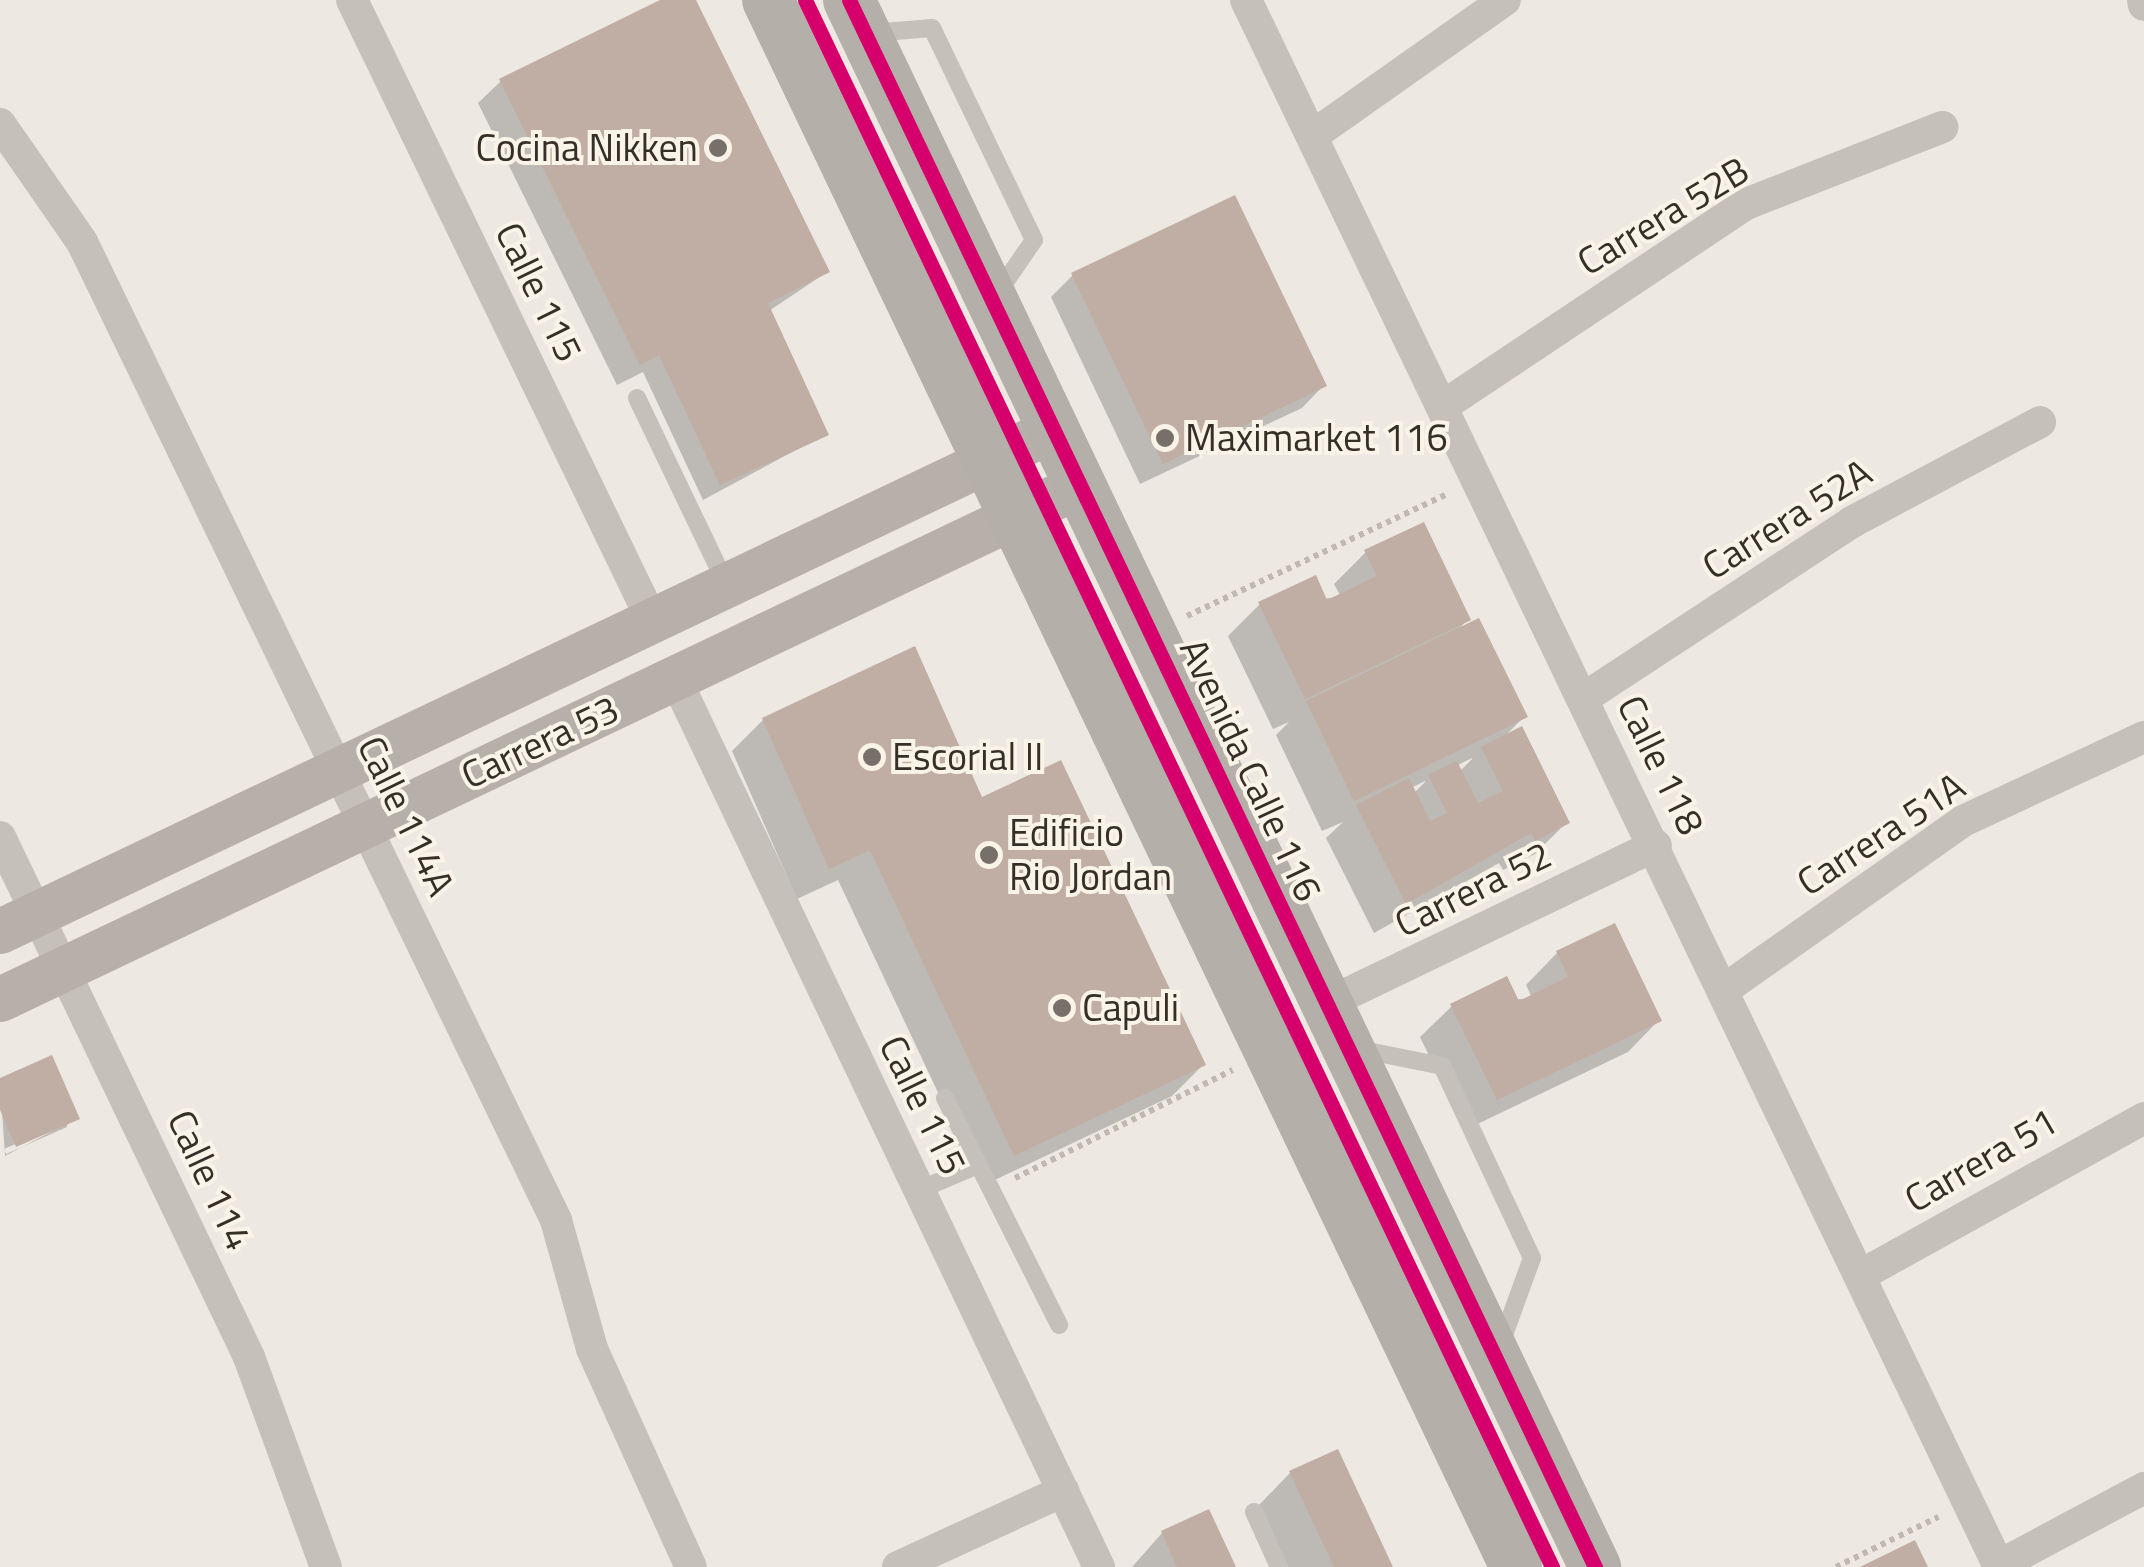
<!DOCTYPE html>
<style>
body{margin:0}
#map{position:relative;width:2144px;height:1567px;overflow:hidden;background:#ede8e1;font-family:"Titillium Web",sans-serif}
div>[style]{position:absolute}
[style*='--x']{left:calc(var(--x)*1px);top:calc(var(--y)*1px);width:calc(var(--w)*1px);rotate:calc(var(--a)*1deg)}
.shadow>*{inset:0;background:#0003}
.building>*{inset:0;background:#c0ada3}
.path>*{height:6px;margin-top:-3px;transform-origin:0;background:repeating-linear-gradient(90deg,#bfb9b2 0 5px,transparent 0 10px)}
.service>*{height:18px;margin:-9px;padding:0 9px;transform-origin:9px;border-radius:9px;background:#c6c0ba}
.minor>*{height:32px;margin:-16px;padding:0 16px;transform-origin:16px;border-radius:16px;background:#c6c0ba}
.secondary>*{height:45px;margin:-22.5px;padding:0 22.5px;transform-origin:22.5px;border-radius:22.5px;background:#b7b0aa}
.primary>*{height:52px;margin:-26px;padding:0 26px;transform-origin:26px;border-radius:26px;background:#b5afa9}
.cycleway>*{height:15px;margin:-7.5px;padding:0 7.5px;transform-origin:7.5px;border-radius:7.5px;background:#d6006c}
.dots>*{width:28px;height:28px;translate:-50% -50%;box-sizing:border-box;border:5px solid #faf3e8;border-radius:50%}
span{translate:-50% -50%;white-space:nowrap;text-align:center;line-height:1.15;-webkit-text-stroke:8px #faf3e8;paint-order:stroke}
.poi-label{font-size:38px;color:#372e28}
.right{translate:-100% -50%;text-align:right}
.left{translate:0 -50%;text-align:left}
.street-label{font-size:38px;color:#372e28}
</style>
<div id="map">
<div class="shadow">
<i style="clip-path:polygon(666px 0,693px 0,827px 272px,769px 311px,826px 434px,703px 500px,643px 372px,617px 385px,478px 103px,501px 81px)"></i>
<i style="clip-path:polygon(1073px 275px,1324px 385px,1302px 408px,1140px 484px,1051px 297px)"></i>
<i style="clip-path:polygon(evenodd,1366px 552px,1468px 619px,1456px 632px,1525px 716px,1504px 737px,1567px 822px,1535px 854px,1503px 870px,1499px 863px,1374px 933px,1326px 838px,1343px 822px,1322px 831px,1276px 735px,1289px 722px,1273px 729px,1228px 636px,1260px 604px,1341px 597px,1334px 584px,1366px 552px,1472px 758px,1472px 759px,1459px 772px,1456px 766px,1472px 758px,1366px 552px,1425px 781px,1425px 782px,1414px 793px,1411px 788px,1425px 781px)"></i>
<i style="clip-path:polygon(763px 720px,981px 800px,1203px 1065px,1172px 1096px,982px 1186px,838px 880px,797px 899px,732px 751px)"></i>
<i style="clip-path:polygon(1557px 953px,1659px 1020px,1628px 1052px,1465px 1130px,1420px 1037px,1452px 1006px,1532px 998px,1526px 985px)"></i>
<i style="clip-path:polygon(evenodd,0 1080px,77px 1118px,5px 1156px,0 1080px,67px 1121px,67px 1127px,6px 1154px,4px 1149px,67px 1121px)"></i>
<i style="clip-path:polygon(1290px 1473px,1390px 1567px,1288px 1567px,1259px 1505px)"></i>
<i style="clip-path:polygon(1162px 1533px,1233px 1567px,1132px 1567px)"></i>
</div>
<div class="building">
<i style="clip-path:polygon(660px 0,696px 0,830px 272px,768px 303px,829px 435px,720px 485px,659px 355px,640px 365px,499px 79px)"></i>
<i style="clip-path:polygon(1235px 195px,1327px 386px,1163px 464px,1071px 273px)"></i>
<i style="clip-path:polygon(1424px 522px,1471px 620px,1305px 699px,1258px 602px,1316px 575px,1327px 600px,1377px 576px,1364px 550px)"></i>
<i style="clip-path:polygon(1479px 618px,1528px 717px,1354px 801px,1306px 701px)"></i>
<i style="clip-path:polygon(915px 646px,982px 797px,1061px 760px,1206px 1065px,1014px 1156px,870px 850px,829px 869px,762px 718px)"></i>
<i style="clip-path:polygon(1522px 726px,1570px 823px,1535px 841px,1531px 833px,1406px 904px,1356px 805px,1409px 778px,1430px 821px,1447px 813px,1428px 775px,1457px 761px,1478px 803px,1503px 791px,1481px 747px)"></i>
<i style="clip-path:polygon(1615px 923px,1662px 1021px,1497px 1100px,1450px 1004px,1507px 976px,1519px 1001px,1568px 977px,1556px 951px)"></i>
<i style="clip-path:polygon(52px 1055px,80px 1119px,16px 1147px,0 1110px,0 1078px)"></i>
<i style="clip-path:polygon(1338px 1449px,1393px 1567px,1334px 1567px,1289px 1471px)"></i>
<i style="clip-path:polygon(1209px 1509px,1236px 1567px,1177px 1567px,1161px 1531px)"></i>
<i style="clip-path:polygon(1915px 1540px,1928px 1567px,1860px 1567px)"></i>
</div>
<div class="path">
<i style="--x:1187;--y:616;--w:288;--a:-25.1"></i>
<i style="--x:1015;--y:1178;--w:243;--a:-26.4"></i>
<i style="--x:1836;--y:1567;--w:114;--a:-26.1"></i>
</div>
<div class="service">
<i style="--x:871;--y:33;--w:61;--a:-4.7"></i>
<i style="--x:932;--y:28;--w:235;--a:64.3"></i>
<i style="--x:1034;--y:240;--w:67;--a:124.6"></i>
<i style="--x:637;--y:398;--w:206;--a:64.4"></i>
<i style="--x:1358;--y:1049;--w:86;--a:11.4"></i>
<i style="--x:1442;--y:1066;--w:212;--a:64.9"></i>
<i style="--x:1532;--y:1258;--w:90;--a:110"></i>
<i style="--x:945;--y:1098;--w:254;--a:63.3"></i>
<i style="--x:919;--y:1190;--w:64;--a:-23"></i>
<i style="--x:1254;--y:1512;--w:60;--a:65.6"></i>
</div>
<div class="minor">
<i style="--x:352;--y:0;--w:689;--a:64.18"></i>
<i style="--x:1246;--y:0;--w:1739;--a:64.33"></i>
<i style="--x:2143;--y:0;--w:5;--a:79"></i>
<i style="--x:0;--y:124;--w:144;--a:55.2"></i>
<i style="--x:82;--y:242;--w:1087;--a:64.14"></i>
<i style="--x:556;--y:1220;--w:134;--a:74.4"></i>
<i style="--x:592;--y:1349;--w:239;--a:65.6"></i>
<i style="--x:1312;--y:136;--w:236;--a:-35.2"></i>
<i style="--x:1443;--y:406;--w:364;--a:-33.7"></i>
<i style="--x:1746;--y:204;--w:211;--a:-21.4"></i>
<i style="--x:675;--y:678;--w:985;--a:64.5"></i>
<i style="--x:1584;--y:698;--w:321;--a:-33.3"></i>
<i style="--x:1852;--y:522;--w:213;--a:-28"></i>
<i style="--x:0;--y:837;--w:577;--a:64.41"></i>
<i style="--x:249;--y:1357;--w:224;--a:69.9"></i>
<i style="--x:1725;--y:989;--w:291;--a:-35.2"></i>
<i style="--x:1963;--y:821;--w:200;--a:-24.9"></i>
<i style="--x:1326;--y:1004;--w:366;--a:-25.7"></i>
<i style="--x:1861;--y:1275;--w:324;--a:-29"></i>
<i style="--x:1998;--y:1566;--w:166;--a:-28.1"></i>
<i style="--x:898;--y:1567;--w:182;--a:-24.7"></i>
</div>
<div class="secondary">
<i style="--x:0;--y:931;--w:1167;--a:-25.47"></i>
<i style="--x:0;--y:999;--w:1196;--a:-25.45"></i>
</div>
<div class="primary">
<i style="--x:768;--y:0;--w:1736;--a:64.48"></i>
<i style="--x:849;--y:0;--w:1736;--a:64.54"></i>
</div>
<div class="cycleway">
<i style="--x:805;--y:0;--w:1736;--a:64.51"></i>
<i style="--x:849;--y:0;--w:1736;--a:64.54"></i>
</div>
<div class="dots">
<i style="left:718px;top:148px;background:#776f69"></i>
<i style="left:1165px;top:438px;background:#776f69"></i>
<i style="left:872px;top:757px;background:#776f69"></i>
<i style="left:989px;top:855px;background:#776f69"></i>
<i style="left:1062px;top:1008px;background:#776f69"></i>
</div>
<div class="poi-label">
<span class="right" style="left:698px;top:148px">Cocina Nikken</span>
<span class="left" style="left:1185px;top:438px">Maximarket 116</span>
<span class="left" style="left:892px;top:757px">Escorial II</span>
<span class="left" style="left:1009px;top:855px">Edificio<br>Rio Jordan</span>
<span class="left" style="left:1082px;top:1008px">Capuli</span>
</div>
<div class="street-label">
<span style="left:1663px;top:216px;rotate:-31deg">Carrera 52B</span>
<span style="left:539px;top:292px;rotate:64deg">Calle 115</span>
<span style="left:1787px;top:519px;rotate:-32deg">Carrera 52A</span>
<span style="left:540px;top:742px;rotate:-25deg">Carrera 53</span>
<span style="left:1661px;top:765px;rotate:64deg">Calle 118</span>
<span style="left:1251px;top:770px;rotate:65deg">Avenida Calle 116</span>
<span style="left:406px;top:816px;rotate:64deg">Calle 114A</span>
<span style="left:1881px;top:834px;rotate:-33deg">Carrera 51A</span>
<span style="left:1473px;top:889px;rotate:-26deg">Carrera 52</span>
<span style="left:923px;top:1105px;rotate:64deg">Calle 115</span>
<span style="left:1981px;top:1160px;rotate:-30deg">Carrera 51</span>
<span style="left:210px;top:1180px;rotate:65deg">Calle 114</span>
</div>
</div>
